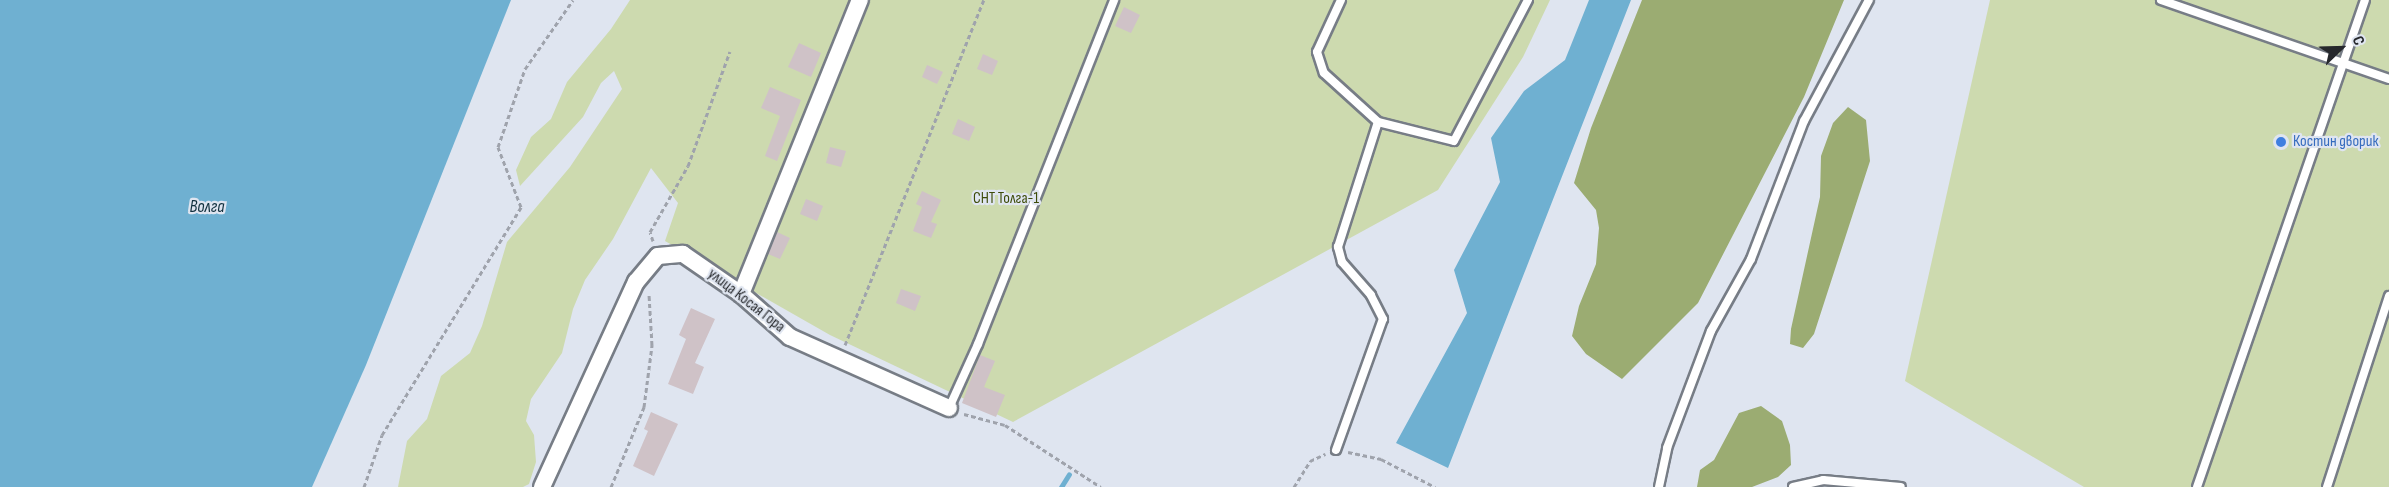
<!DOCTYPE html>
<meta charset="utf-8">
<style>
body{margin:0}
#map{position:relative;width:2389px;height:487px;overflow:hidden;background:#dfe5f0;font-family:"Sofia Sans Condensed",sans-serif}
div>[style]{position:absolute}
[style*='--x']{left:calc(var(--x)*1px);top:calc(var(--y)*1px);width:calc(var(--w)*1px);rotate:calc(var(--a)*1deg)}
.green>*{inset:0;background:#cddaaf}
.forest>*{inset:0;background:#9bac72}
.water>*{inset:0;background:#6fb0d1}
.stream>*{height:5px;margin:-2.5px;padding:0 2.5px;transform-origin:2.5px;border-radius:2.5px;background:#6fb0d1}
.building>*{inset:0;background:#cfc2c7}
.path>*{height:3px;margin-top:-1.5px;transform-origin:0;background:repeating-linear-gradient(90deg,#9fa3ac 0 4.5px,transparent 0 7.5px)}
.roads{filter:drop-shadow(2px 0 #777d86) drop-shadow(-2px 0 #777d86) drop-shadow(0 2px #777d86) drop-shadow(0 -2px #777d86)}
.lane>*{height:8px;margin:-4px;padding:0 4px;transform-origin:4px;border-radius:4px;background:#fff}
.street>*{height:16px;margin:-8px;padding:0 8px;transform-origin:8px;border-radius:8px;background:#fff}
.dots>*{width:16px;height:16px;translate:-50% -50%;box-sizing:border-box;border:3px solid #dfe5f0;border-radius:50%}
span{translate:-50% -50%;white-space:nowrap;text-align:center;line-height:1.15;-webkit-text-stroke:4.5px #dfe5f0;paint-order:stroke}
.shop-label{font-size:16px;color:#366cbe}
.left{translate:0 -50%;text-align:left}
.park-label{font-size:16px;color:#3d4c08}
.street-label{font-size:16px;color:#26282c}
.water-label{font-size:18px;color:#12313f;font-style:italic}
.north{position:absolute;left:2311px;top:18px;width:60px;height:60px;-webkit-text-stroke:4px #dfe5f0;paint-order:stroke;rotate:67deg;font-size:16px;font-weight:700;line-height:24px;text-align:center;color:#26282c}
.north::after{content:'';display:block;margin:auto;width:21px;height:27px;background:#26282c;clip-path:polygon(50% 0,100% 100%,50% 72%,0 100%)}
</style>
<div id="map">
<div class="green">
<i style="clip-path:polygon(630px 0,1550px 0,1523px 57px,1438px 190px,1013px 422px,830px 335px,665px 241px,678px 203px,651px 168px,613px 239px,585px 280px,573px 309px,562px 353px,531px 399px,526px 421px,534px 435px,536px 462px,529px 484px,523px 487px,398px 487px,407px 441px,427px 419px,441px 376px,470px 353px,482px 326px,507px 242px,570px 167px,622px 89px,614px 71px,601px 83px,583px 117px,520px 186px,516px 170px,531px 137px,551px 119px,567px 82px,611px 29px)"></i>
<i style="clip-path:polygon(1990px 0,2389px 0,2389px 487px,2084px 487px,1905px 381px)"></i>
</div>
<div class="forest">
<i style="clip-path:polygon(1642px 0,1844px 0,1804px 97px,1698px 303px,1622px 379px,1586px 354px,1572px 336px,1579px 306px,1596px 264px,1599px 228px,1596px 210px,1574px 183px,1591px 128px)"></i>
<i style="clip-path:polygon(1848px 107px,1866px 120px,1870px 161px,1814px 334px,1803px 348px,1790px 344px,1791px 329px,1820px 197px,1821px 156px,1833px 123px)"></i>
<i style="clip-path:polygon(1761px 406px,1782px 421px,1790px 445px,1791px 465px,1778px 477px,1752px 487px,1697px 487px,1700px 470px,1714px 460px,1739px 413px)"></i>
</div>
<div class="water">
<i style="clip-path:polygon(0 0,511px 0,366px 365px,312px 487px,0 487px)"></i>
<i style="clip-path:polygon(1589px 0,1631px 0,1448px 468px,1396px 443px,1467px 313px,1454px 270px,1500px 182px,1491px 138px,1524px 91px,1565px 60px)"></i>
</div>
<div class="stream">
<i style="--x:1061;--y:487;--w:15;--a:-58"></i>
</div>
<div class="building">
<i style="clip-path:polygon(1124px 7px,1140px 15px,1131px 33px,1115px 26px)"></i>
<i style="clip-path:polygon(799px 43px,821px 53px,811px 77px,788px 67px)"></i>
<i style="clip-path:polygon(983px 54px,998px 61px,992px 75px,977px 69px)"></i>
<i style="clip-path:polygon(927px 65px,943px 72px,937px 84px,922px 77px)"></i>
<i style="clip-path:polygon(770px 87px,801px 100px,777px 161px,765px 156px,780px 116px,761px 108px)"></i>
<i style="clip-path:polygon(958px 119px,975px 127px,969px 141px,952px 134px)"></i>
<i style="clip-path:polygon(830px 147px,846px 151px,841px 167px,826px 163px)"></i>
<i style="clip-path:polygon(922px 191px,941px 200px,931px 222px,937px 224px,931px 238px,913px 231px,922px 207px,916px 204px)"></i>
<i style="clip-path:polygon(806px 199px,823px 206px,817px 221px,800px 214px)"></i>
<i style="clip-path:polygon(777px 232px,790px 238px,780px 259px,768px 254px)"></i>
<i style="clip-path:polygon(901px 289px,921px 296px,915px 311px,896px 303px)"></i>
<i style="clip-path:polygon(691px 308px,715px 319px,695px 363px,704px 367px,693px 394px,668px 384px,686px 339px,679px 335px)"></i>
<i style="clip-path:polygon(980px 355px,995px 361px,984px 387px,1005px 395px,996px 417px,962px 403px)"></i>
<i style="clip-path:polygon(651px 412px,678px 424px,654px 476px,633px 466px,648px 431px,644px 429px)"></i>
</div>
<div class="path">
<i style="--x:653;--y:241;--w:9;--a:-108"></i>
<i style="--x:650;--y:232;--w:76;--a:-60.1"></i>
<i style="--x:688;--y:166;--w:122;--a:-69.9"></i>
<i style="--x:845;--y:345;--w:372;--a:-68.1"></i>
<i style="--x:964;--y:414;--w:42;--a:15"></i>
<i style="--x:1005;--y:425;--w:114;--a:32.9"></i>
<i style="--x:1348;--y:452;--w:34;--a:12"></i>
<i style="--x:1381;--y:459;--w:61;--a:27.4"></i>
<i style="--x:364;--y:487;--w:55;--a:-70.9"></i>
<i style="--x:382;--y:435;--w:267;--a:-58.6"></i>
<i style="--x:521;--y:207;--w:64;--a:-111"></i>
<i style="--x:498;--y:147;--w:83;--a:-70.9"></i>
<i style="--x:525;--y:69;--w:84;--a:-55.2"></i>
<i style="--x:611;--y:487;--w:87;--a:-67.6"></i>
<i style="--x:644;--y:407;--w:63;--a:-82.6"></i>
<i style="--x:652;--y:345;--w:50;--a:-93.4"></i>
<i style="--x:1294;--y:487;--w:31;--a:-58"></i>
<i style="--x:1310;--y:461;--w:17;--a:-25"></i>
</div>
<div class="roads">
<div class="lane">
<i style="--x:1341;--y:0;--w:57;--a:114.8"></i>
<i style="--x:1317;--y:52;--w:22;--a:72"></i>
<i style="--x:1324;--y:73;--w:73;--a:42.2"></i>
<i style="--x:2161;--y:0;--w:241;--a:19.1"></i>
<i style="--x:949;--y:408;--w:70;--a:-65.6"></i>
<i style="--x:978;--y:344;--w:370;--a:-68.4"></i>
<i style="--x:1336;--y:450;--w:139;--a:-70.3"></i>
<i style="--x:1383;--y:319;--w:27;--a:-117"></i>
<i style="--x:1371;--y:295;--w:44;--a:-131.3"></i>
<i style="--x:1342;--y:262;--w:16;--a:-105"></i>
<i style="--x:1338;--y:247;--w:131;--a:-72.3"></i>
<i style="--x:1378;--y:122;--w:78;--a:14"></i>
<i style="--x:1454;--y:141;--w:159;--a:-62.3"></i>
<i style="--x:1659;--y:487;--w:40;--a:-78"></i>
<i style="--x:1667;--y:448;--w:125;--a:-69.4"></i>
<i style="--x:1711;--y:331;--w:82;--a:-60.9"></i>
<i style="--x:1751;--y:259;--w:148;--a:-69"></i>
<i style="--x:1804;--y:121;--w:137;--a:-61.8"></i>
<i style="--x:1793;--y:487;--w:31;--a:-13"></i>
<i style="--x:1823;--y:480;--w:78;--a:5.1"></i>
<i style="--x:2197;--y:487;--w:515;--a:-70.97"></i>
<i style="--x:2327;--y:487;--w:201;--a:-72"></i>
</div>
<div class="street">
<i style="--x:741;--y:294;--w:317;--a:-68"></i>
<i style="--x:542;--y:487;--w:226;--a:-65.4"></i>
<i style="--x:636;--y:282;--w:34;--a:-50"></i>
<i style="--x:658;--y:256;--w:25;--a:-5"></i>
<i style="--x:683;--y:254;--w:70;--a:34.6"></i>
<i style="--x:741;--y:294;--w:65;--a:41.3"></i>
<i style="--x:790;--y:337;--w:174;--a:24.1"></i>
</div>
</div>
<div class="dots">
<i style="left:2281px;top:142px;background:#3f7fe0"></i>
</div>
<div class="shop-label">
<span class="left" style="left:2293px;top:142px">Костин дворик</span>
</div>
<div class="park-label">
<span style="left:1006px;top:199px">СНТ Толга-1</span>
</div>
<div class="street-label">
<span style="left:746px;top:301px;rotate:38deg">улица Косая Гора</span>
</div>
<div class="water-label">
<span style="left:207px;top:207px">Волга</span>
</div>
<div class="north">С</div>
</div>
